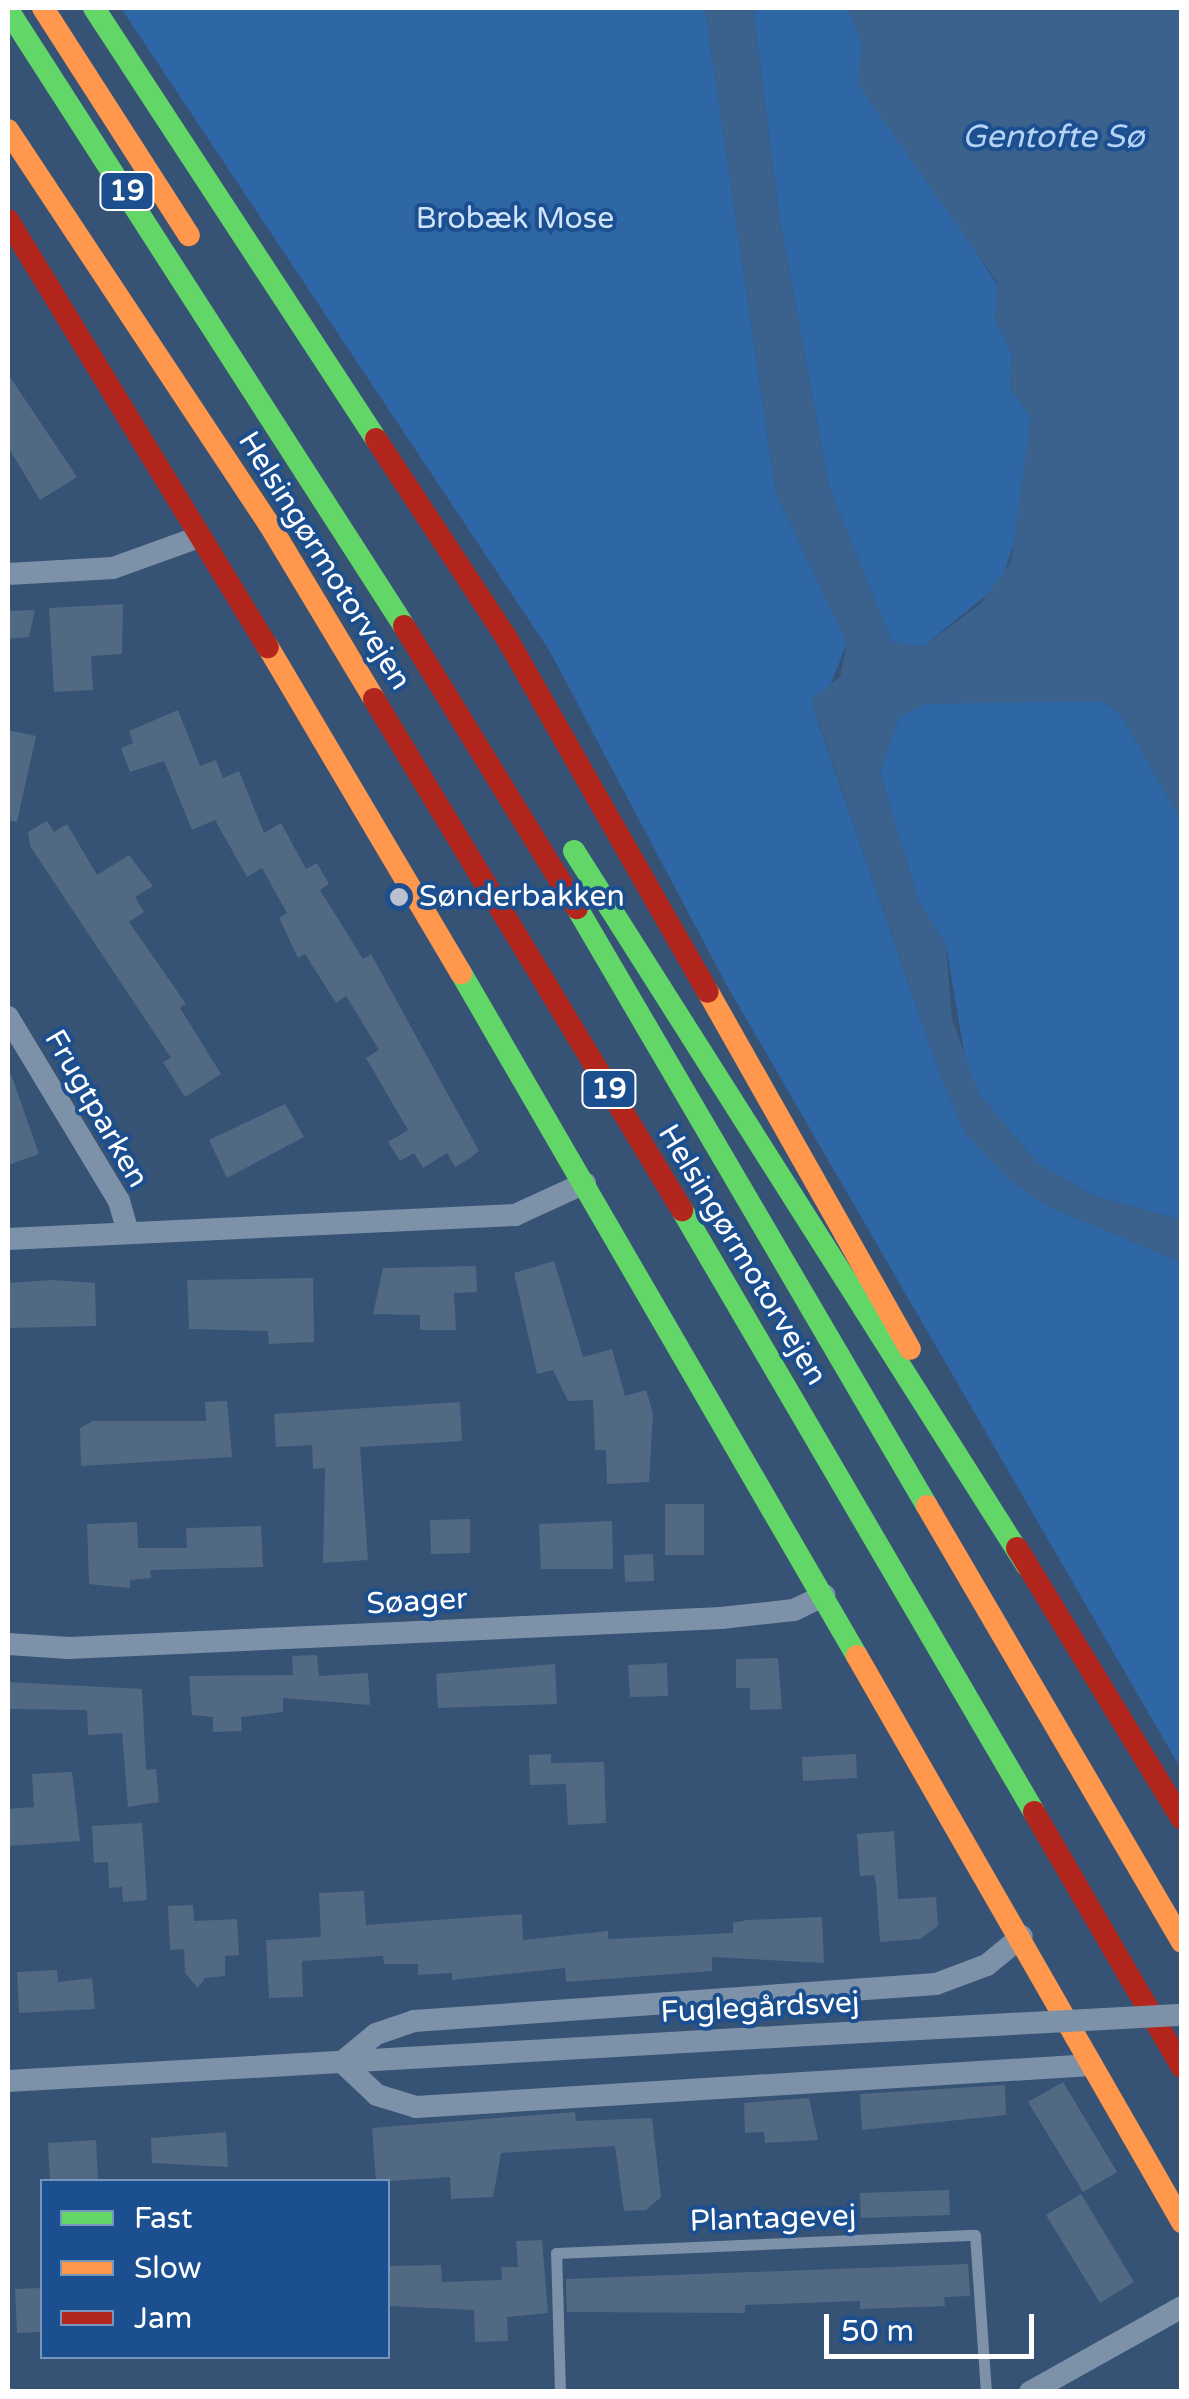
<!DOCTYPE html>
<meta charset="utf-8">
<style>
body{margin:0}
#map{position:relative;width:1189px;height:2399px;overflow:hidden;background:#365274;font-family:"Varela Round",sans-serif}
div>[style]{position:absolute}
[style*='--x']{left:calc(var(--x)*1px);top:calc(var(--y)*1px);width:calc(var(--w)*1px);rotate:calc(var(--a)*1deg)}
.green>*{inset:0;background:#2f66a5}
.water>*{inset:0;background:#3b618d}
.building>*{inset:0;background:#526984}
.lane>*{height:11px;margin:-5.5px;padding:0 5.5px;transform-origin:5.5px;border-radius:5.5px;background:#7d92a8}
.street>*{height:22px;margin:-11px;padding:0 11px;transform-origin:11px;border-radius:11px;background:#7d92a8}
.fast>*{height:22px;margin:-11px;padding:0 11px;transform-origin:11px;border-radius:11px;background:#63d668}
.slow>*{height:22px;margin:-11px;padding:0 11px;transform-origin:11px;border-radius:11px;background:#ff974d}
.jam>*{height:22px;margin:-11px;padding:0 11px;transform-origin:11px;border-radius:11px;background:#b3261e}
.street-bridge>*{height:22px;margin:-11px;padding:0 11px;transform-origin:11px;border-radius:11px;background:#7d92a8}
.dots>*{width:28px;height:28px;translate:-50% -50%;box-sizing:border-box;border:5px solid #1b4f8f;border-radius:50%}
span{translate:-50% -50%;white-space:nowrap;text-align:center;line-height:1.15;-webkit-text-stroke:8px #1b4f8f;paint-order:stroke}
.shield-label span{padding:2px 8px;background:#1b4f8f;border:2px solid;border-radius:8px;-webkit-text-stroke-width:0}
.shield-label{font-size:28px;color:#fff;font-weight:700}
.park-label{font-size:30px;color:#cfe3fa}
.street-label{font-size:30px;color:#fff}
.poi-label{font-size:30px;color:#fff}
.left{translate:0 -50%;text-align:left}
.water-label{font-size:32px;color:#b5d3f5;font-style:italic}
.frame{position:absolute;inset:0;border:10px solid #fff;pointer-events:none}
.legend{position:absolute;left:40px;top:2179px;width:350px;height:180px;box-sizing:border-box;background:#1b4f8f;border:2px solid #7695bc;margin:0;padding:12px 18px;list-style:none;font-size:30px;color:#fff}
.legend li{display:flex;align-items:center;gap:20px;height:50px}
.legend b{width:50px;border:2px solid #7695bc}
.scale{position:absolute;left:824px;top:2314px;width:210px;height:45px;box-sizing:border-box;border:5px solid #fff;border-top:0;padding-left:12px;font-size:30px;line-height:35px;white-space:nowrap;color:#fff;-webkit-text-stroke:8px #1b4f8f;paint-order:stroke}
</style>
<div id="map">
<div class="green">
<i style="clip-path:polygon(121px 8px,705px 8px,776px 493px,847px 643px,817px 719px,941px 1077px,965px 1133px,1012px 1182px,1048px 1206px,1181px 1262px,1181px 1769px,726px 984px,549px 650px)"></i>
<i style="clip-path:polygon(753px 8px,848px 8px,862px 45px,858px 85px,900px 134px,999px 288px,995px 319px,1012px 353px,1010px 387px,1031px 418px,1017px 535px,1000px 584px,923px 647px,892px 642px,829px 487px,779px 215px)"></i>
<i style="clip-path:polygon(994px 697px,1101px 701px,1121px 715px,1181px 820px,1181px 1220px,1095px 1196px,1038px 1164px,979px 1094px,965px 1058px,946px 945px,919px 903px,880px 773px,899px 717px,925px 704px)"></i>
</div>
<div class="water">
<i style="clip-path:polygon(705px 8px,753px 8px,779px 215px,829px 487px,892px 642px,923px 647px,981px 603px,1011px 562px,1031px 418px,1010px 387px,1012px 353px,995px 319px,997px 282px,857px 83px,862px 45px,848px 8px,1181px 8px,1181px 820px,1121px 715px,1101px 701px,925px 704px,899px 717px,880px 773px,919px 903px,946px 945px,952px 1019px,979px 1094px,1038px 1164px,1095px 1196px,1181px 1220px,1181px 1262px,1048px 1206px,1012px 1182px,965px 1133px,941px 1077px,811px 700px,840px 677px,847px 643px,776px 493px)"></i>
</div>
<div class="building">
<i style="clip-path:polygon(8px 374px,77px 477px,40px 500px,8px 447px)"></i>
<i style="clip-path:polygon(123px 604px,122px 654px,91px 656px,93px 690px,54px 692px,49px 608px)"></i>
<i style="clip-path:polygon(35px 610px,29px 637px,8px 639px,8px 611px)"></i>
<i style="clip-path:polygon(178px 710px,200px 766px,216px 760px,223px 778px,239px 771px,264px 833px,281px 823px,306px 869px,317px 863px,329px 884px,320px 890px,363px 959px,371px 954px,479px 1151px,470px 1158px,455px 1167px,447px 1153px,423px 1168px,414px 1153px,400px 1161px,388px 1142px,408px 1130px,366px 1058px,379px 1050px,346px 996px,336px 1003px,305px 954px,298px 958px,279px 918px,287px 913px,262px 868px,247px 877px,215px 820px,192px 830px,164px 761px,130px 772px,121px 748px,133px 743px,129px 731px)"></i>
<i style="clip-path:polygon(8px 730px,36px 736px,17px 822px,8px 820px)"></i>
<i style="clip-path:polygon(47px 821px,54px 832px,67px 824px,97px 875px,129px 855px,153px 886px,135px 897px,144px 912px,129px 922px,186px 1004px,180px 1008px,221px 1074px,185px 1097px,163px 1062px,171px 1058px,30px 846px,28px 832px)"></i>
<i style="clip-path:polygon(11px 1074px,39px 1154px,8px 1165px,8px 1075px)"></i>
<i style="clip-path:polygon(285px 1104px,304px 1137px,227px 1178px,209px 1140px)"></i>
<i style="clip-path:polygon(554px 1261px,583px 1357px,612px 1349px,625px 1396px,646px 1390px,653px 1413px,649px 1482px,607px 1484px,606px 1450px,595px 1450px,593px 1400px,568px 1401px,553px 1370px,537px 1374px,514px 1273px)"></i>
<i style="clip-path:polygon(476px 1266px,477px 1292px,454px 1293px,456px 1330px,420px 1330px,420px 1315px,373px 1314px,383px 1268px)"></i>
<i style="clip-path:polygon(313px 1278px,314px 1342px,269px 1344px,268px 1331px,189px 1329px,187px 1280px)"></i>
<i style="clip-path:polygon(52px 1280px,95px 1283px,96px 1326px,8px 1328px,8px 1283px)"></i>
<i style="clip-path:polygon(227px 1401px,232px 1457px,81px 1466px,80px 1428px,93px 1421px,206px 1421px,205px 1402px)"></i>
<i style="clip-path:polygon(460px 1402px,462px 1441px,360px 1447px,368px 1560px,323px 1563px,325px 1468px,313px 1469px,312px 1445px,276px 1447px,274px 1414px)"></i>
<i style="clip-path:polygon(665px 1504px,704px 1504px,704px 1555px,665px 1555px)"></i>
<i style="clip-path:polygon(470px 1519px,470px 1553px,431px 1554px,430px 1520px)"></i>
<i style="clip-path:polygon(612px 1521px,613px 1569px,541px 1569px,539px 1524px)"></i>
<i style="clip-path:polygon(137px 1522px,138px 1548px,187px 1548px,186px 1528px,261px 1526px,263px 1567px,150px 1570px,151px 1578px,130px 1580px,130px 1588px,89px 1584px,87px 1524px)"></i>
<i style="clip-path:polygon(653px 1554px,654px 1581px,625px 1582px,624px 1555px)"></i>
<i style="clip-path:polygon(317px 1655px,319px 1676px,368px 1673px,370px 1705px,283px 1698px,283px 1712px,241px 1717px,242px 1731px,213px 1732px,213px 1717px,192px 1715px,189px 1676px,293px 1675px,292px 1656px)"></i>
<i style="clip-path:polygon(778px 1658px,782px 1709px,750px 1710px,750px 1688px,736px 1688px,736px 1659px)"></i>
<i style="clip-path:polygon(667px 1663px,668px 1696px,630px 1697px,628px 1665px)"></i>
<i style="clip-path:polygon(555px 1664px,557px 1704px,438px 1708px,436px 1674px)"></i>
<i style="clip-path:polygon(8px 1682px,142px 1689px,146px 1770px,156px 1769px,159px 1802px,128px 1807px,122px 1733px,88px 1735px,87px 1710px,8px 1709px)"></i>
<i style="clip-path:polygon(551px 1754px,551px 1763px,604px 1762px,606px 1823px,568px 1825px,566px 1784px,530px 1785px,529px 1755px)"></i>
<i style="clip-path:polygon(856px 1754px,857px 1778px,803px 1781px,802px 1757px)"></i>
<i style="clip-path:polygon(72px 1772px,80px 1841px,8px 1846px,8px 1809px,34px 1807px,32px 1774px)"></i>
<i style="clip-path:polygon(142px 1823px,147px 1900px,123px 1902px,122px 1887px,109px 1888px,108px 1862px,94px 1863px,92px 1826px)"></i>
<i style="clip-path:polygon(894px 1831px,898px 1899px,936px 1897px,938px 1926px,920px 1939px,880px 1942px,876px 1884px,874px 1875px,860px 1876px,857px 1834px)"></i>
<i style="clip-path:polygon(364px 1891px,366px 1925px,522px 1914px,523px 1940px,608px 1931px,608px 1939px,733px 1933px,733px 1923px,747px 1920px,822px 1917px,824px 1963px,712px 1957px,712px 1971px,566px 1982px,565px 1968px,452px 1980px,452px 1973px,418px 1975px,418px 1964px,384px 1964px,383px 1956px,302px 1961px,303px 1997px,269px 1998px,266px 1940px,321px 1937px,319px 1893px)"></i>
<i style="clip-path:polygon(193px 1905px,194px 1921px,237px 1919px,239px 1955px,225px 1956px,225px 1976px,205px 1978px,198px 1988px,185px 1973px,184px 1949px,170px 1950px,168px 1906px)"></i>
<i style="clip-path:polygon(57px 1970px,58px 1982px,92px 1978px,95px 2009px,19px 2013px,17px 1972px)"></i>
<i style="clip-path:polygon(1063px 2082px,1117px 2172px,1083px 2192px,1028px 2102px)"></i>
<i style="clip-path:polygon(1005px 2085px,1006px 2115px,862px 2130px,860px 2094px)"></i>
<i style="clip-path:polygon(809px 2098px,818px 2140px,765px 2143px,764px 2132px,745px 2133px,744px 2103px)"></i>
<i style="clip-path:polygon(575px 2112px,576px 2121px,652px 2118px,661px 2197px,646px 2210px,624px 2211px,615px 2146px,501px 2153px,493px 2197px,451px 2199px,450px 2177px,376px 2182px,372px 2128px)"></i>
<i style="clip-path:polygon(226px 2132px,228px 2167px,152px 2163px,151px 2138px)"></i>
<i style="clip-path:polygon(96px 2140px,98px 2182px,50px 2182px,48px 2143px)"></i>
<i style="clip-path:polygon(949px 2190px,950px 2215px,861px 2218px,860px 2193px)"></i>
<i style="clip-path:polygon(1081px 2194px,1134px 2282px,1100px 2303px,1046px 2215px)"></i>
<i style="clip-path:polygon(542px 2240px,548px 2313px,507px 2317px,508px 2341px,475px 2342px,474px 2310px,388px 2306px,388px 2266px,441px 2265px,442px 2282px,502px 2280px,501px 2267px,518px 2267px,516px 2241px)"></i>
<i style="clip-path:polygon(968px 2264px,970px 2296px,944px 2297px,945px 2306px,860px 2309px,860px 2301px,745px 2305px,745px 2313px,567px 2312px,566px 2279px)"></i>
<i style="clip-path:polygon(42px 2288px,42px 2332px,17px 2333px,15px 2289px)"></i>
</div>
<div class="lane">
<i style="--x:560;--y:2392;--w:139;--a:-91.6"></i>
<i style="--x:556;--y:2253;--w:419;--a:-2.5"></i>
<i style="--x:975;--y:2235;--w:157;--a:86"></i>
</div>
<div class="street">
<i style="--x:8;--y:574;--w:105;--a:-3.3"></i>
<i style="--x:113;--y:568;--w:91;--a:-19.8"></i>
<i style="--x:8;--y:1017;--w:215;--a:58.9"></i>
<i style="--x:119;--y:1201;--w:33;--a:74"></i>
<i style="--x:8;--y:1239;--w:508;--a:-2.71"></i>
<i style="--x:515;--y:1215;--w:77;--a:-24.6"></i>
<i style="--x:8;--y:1644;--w:61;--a:3.8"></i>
<i style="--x:69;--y:1648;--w:653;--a:-2.63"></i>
<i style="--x:721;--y:1618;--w:73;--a:-6.3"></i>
<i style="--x:794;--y:1610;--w:34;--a:-26"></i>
<i style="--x:342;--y:2062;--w:48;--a:43.3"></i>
<i style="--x:377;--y:2095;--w:41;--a:17.1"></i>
<i style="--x:416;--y:2107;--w:677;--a:-3.56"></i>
<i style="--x:342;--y:2062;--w:44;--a:-39.5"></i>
<i style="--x:376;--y:2034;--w:40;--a:-18.9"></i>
<i style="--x:414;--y:2021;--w:523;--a:-4.05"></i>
<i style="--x:936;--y:1984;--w:54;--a:-20.4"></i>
<i style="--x:987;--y:1965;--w:45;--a:-39.6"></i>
<i style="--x:8;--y:2081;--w:801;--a:-3.29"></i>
<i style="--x:1030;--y:2392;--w:174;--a:-29.2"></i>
</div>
<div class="fast">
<i style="--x:94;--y:8;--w:515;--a:56.8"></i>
<i style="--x:8;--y:10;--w:732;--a:57.26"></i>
<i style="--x:574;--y:851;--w:846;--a:57.64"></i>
<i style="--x:577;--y:908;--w:693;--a:59.66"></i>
<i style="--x:461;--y:973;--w:789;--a:59.9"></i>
<i style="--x:682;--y:1210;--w:697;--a:59.68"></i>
</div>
<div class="slow">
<i style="--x:43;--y:8;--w:270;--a:57.3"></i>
<i style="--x:8;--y:130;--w:473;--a:56.5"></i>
<i style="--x:269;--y:524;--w:204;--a:59"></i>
<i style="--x:268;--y:647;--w:379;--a:59.4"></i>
<i style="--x:708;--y:992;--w:410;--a:60.5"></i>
<i style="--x:927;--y:1506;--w:505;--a:59.68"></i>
<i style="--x:857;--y:1656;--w:653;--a:60.14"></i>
</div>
<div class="jam">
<i style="--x:8;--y:220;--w:500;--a:58.7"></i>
<i style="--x:376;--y:439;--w:237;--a:56.7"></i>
<i style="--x:506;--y:637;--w:408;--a:60.4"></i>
<i style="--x:404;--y:626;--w:331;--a:58.5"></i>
<i style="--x:374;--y:699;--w:597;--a:58.92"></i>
<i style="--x:1017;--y:1548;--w:317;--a:58.7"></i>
<i style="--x:1034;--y:1812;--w:295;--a:59.9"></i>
</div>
<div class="street-bridge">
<i style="--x:808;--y:2035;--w:375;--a:-3.1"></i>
</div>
<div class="dots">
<i style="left:399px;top:897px;background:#b9c2ce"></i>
</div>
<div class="shield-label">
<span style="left:127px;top:191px">19</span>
<span style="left:609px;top:1089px">19</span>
</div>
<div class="park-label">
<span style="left:515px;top:219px">Brobæk Mose</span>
</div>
<div class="street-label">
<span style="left:324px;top:561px;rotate:58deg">Helsingørmotorvejen</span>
<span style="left:96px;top:1109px;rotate:60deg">Frugtparken</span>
<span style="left:742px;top:1255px;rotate:59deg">Helsingørmotorvejen</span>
<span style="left:417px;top:1602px;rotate:-3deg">Søager</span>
<span style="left:760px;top:2008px;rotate:-3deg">Fuglegårdsvej</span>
<span style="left:773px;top:2219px;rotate:-2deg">Plantagevej</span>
</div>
<div class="poi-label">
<span class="left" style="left:419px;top:897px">Sønderbakken</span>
</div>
<div class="water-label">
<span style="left:1053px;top:137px">Gentofte Sø</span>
</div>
<div class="frame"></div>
<ul class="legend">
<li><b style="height:12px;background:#63d668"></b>Fast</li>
<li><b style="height:12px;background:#ff974d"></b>Slow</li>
<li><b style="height:12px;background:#b3261e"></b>Jam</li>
</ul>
<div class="scale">50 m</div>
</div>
